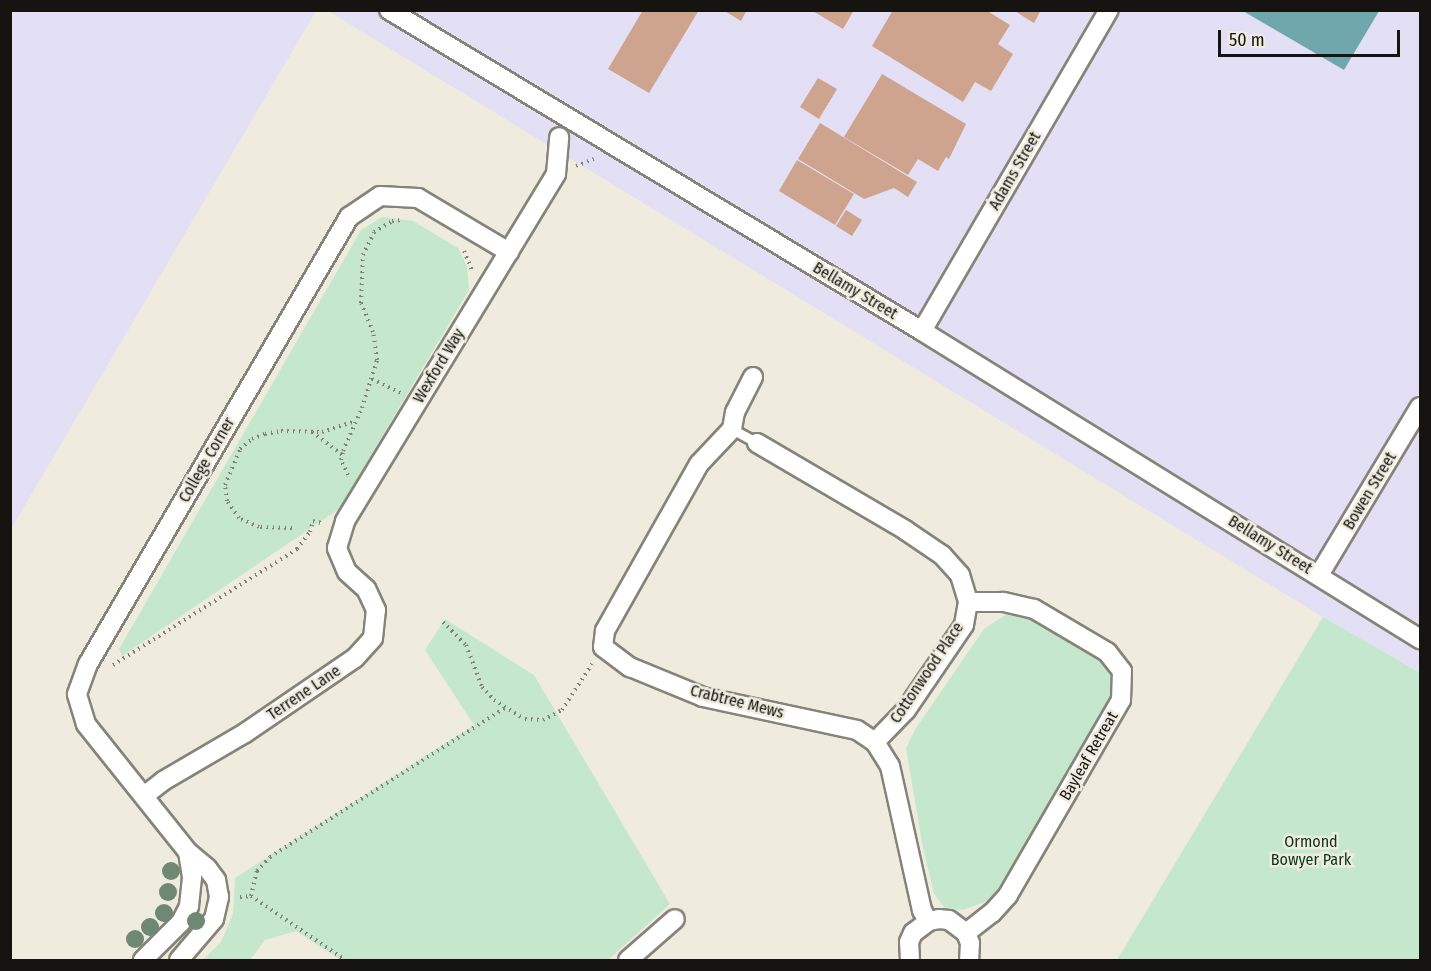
<!DOCTYPE html>
<style>
body{margin:0}
#map{position:relative;width:1431px;height:971px;overflow:hidden;background:#efecdf;font-family:"Fira Sans Condensed",sans-serif}
div>[style]{position:absolute}
[style*='--x']{left:calc(var(--x)*1px);top:calc(var(--y)*1px);width:calc(var(--w)*1px);rotate:calc(var(--a)*1deg)}
.industrial>*{inset:0;background:#e3dff5}
.green>*{inset:0;background:#c5e7ce}
.water>*{inset:0;background:#70a7ad}
.building>*{inset:0;background:#cfa48f}
.path>*{height:4px;margin-top:-2px;transform-origin:0;background:repeating-linear-gradient(90deg,#817f76 0 1.5px,transparent 0 6px)}
.roads{filter:drop-shadow(2px 0 #868478) drop-shadow(-2px 0 #868478) drop-shadow(0 2px #868478) drop-shadow(0 -2px #868478)}
.lane>*{height:9px;margin:-4.5px;padding:0 4.5px;transform-origin:4.5px;border-radius:4.5px;background:#fff}
.street>*{height:18px;margin:-9px;padding:0 9px;transform-origin:9px;border-radius:9px;background:#fff}
.trees>*{width:18px;height:18px;margin:-9px;border-radius:50%;background:#6e8873}
span{translate:-50% -50%;white-space:nowrap;text-align:center;line-height:1.15;-webkit-text-stroke:5px #efecdf;paint-order:stroke}
.street-label{font-size:16px;color:#161410}
.park-label{font-size:16px;color:#04371b}
.frame{position:absolute;inset:0;border:12px solid #161410;pointer-events:none}
.scale{position:absolute;left:1218px;top:30px;width:182px;height:27px;box-sizing:border-box;border:3px solid #161410;border-top:0;padding-left:8px;font-size:18px;line-height:21px;white-space:nowrap;color:#161410;-webkit-text-stroke:4px #efecdf;paint-order:stroke}
</style>
<div id="map">
<div class="industrial">
<i style="clip-path:polygon(11px 10px,316px 11px,11px 529px,10px 11px)"></i>
<i style="clip-path:polygon(328px 11px,1420px 11px,1420px 673px,1323px 617px)"></i>
</div>
<div class="green">
<i style="clip-path:polygon(382px 217px,413px 221px,458px 248px,467px 266px,469px 290px,339px 509px,122px 656px,119px 649px,361px 230px)"></i>
<i style="clip-path:polygon(1008px 613px,1031px 618px,1101px 662px,1113px 680px,1110px 697px,1035px 832px,990px 900px,963px 910px,945px 908px,934px 894px,923px 848px,906px 748px,916px 728px,984px 629px)"></i>
<i style="clip-path:polygon(1323px 617px,1420px 673px,1420px 960px,1117px 960px)"></i>
<i style="clip-path:polygon(445px 619px,534px 675px,670px 904px,608px 960px,341px 960px,296px 931px,265px 940px,250px 960px,203px 960px,221px 942px,233px 914px,235px 878px,474px 725px,425px 650px)"></i>
</div>
<div class="water">
<i style="clip-path:polygon(1243px 11px,1379px 10px,1379px 11px,1344px 70px)"></i>
</div>
<div class="building">
<i style="clip-path:polygon(643px 10px,699px 10px,649px 93px,608px 69px)"></i>
<i style="clip-path:polygon(723px 10px,747px 10px,741px 21px)"></i>
<i style="clip-path:polygon(811px 10px,854px 10px,843px 29px)"></i>
<i style="clip-path:polygon(893px 10px,986px 10px,1010px 25px,998px 44px,1013px 54px,991px 91px,975px 82px,963px 102px,872px 46px)"></i>
<i style="clip-path:polygon(1013px 10px,1041px 10px,1034px 23px)"></i>
<i style="clip-path:polygon(882px 74px,966px 124px,949px 159px,946px 157px,938px 171px,918px 159px,908px 175px,844px 137px)"></i>
<i style="clip-path:polygon(818px 78px,837px 89px,819px 119px,800px 107px)"></i>
<i style="clip-path:polygon(820px 123px,917px 182px,908px 197px,894px 188px,864px 199px,798px 159px)"></i>
<i style="clip-path:polygon(797px 160px,854px 194px,835px 225px,779px 191px)"></i>
<i style="clip-path:polygon(846px 210px,862px 220px,852px 236px,836px 226px)"></i>
</div>
<div class="path">
<i style="--x:576;--y:166;--w:19;--a:-21"></i>
<i style="--x:464;--y:251;--w:23;--a:67"></i>
<i style="--x:372;--y:379;--w:32;--a:26"></i>
<i style="--x:312;--y:432;--w:38;--a:37"></i>
<i style="--x:348;--y:475;--w:17;--a:-115"></i>
<i style="--x:341;--y:460;--w:9;--a:-77"></i>
<i style="--x:343;--y:451;--w:47;--a:-66.2"></i>
<i style="--x:362;--y:408;--w:50;--a:-72.6"></i>
<i style="--x:377;--y:360;--w:28;--a:-98"></i>
<i style="--x:373;--y:332;--w:31;--a:-112"></i>
<i style="--x:361;--y:303;--w:48;--a:-87.6"></i>
<i style="--x:363;--y:255;--w:25;--a:-64"></i>
<i style="--x:374;--y:232;--w:21;--a:-31"></i>
<i style="--x:392;--y:221;--w:9;--a:-6"></i>
<i style="--x:292;--y:528;--w:33;--a:-178"></i>
<i style="--x:259;--y:527;--w:22;--a:-156"></i>
<i style="--x:239;--y:518;--w:21;--a:-125"></i>
<i style="--x:227;--y:501;--w:16;--a:-97"></i>
<i style="--x:225;--y:485;--w:39;--a:-67"></i>
<i style="--x:240;--y:449;--w:16;--a:-40"></i>
<i style="--x:252;--y:439;--w:14;--a:-21"></i>
<i style="--x:265;--y:434;--w:16;--a:-11"></i>
<i style="--x:281;--y:431;--w:41;--a:1.4"></i>
<i style="--x:322;--y:432;--w:35;--a:-18"></i>
<i style="--x:443;--y:622;--w:33;--a:45"></i>
<i style="--x:466;--y:645;--w:45;--a:69.1"></i>
<i style="--x:482;--y:687;--w:18;--a:47"></i>
<i style="--x:494;--y:700;--w:36;--a:32"></i>
<i style="--x:525;--y:719;--w:18;--a:3"></i>
<i style="--x:543;--y:720;--w:21;--a:-28"></i>
<i style="--x:562;--y:710;--w:55;--a:-56.9"></i>
<i style="--x:113;--y:665;--w:218;--a:-32.2"></i>
<i style="--x:297;--y:549;--w:21;--a:-53"></i>
<i style="--x:310;--y:532;--w:11;--a:-75"></i>
<i style="--x:313;--y:521;--w:9;--a:13"></i>
<i style="--x:251;--y:896;--w:114;--a:34.2"></i>
<i style="--x:240;--y:897;--w:11;--a:-5"></i>
<i style="--x:251;--y:896;--w:26;--a:-77"></i>
<i style="--x:257;--y:871;--w:19;--a:-47"></i>
<i style="--x:270;--y:857;--w:280;--a:-32.4"></i>
</div>
<div class="roads">
<div class="lane">
<i style="--x:732;--y:429;--w:29;--a:29"></i>
</div>
<div class="street">
<i style="--x:389;--y:10;--w:622;--a:31.06"></i>
<i style="--x:922;--y:331;--w:586;--a:31.74"></i>
<i style="--x:922;--y:331;--w:371;--a:-59.8"></i>
<i style="--x:753;--y:377;--w:39;--a:117"></i>
<i style="--x:735;--y:412;--w:17;--a:100"></i>
<i style="--x:732;--y:429;--w:48;--a:133.3"></i>
<i style="--x:699;--y:464;--w:192;--a:119.4"></i>
<i style="--x:605;--y:631;--w:16;--a:97"></i>
<i style="--x:603;--y:647;--w:34;--a:37"></i>
<i style="--x:630;--y:667;--w:79;--a:22.3"></i>
<i style="--x:703;--y:697;--w:157;--a:12.1"></i>
<i style="--x:857;--y:730;--w:22;--a:34"></i>
<i style="--x:875;--y:742;--w:28;--a:58"></i>
<i style="--x:890;--y:766;--w:148;--a:77.5"></i>
<i style="--x:922;--y:910;--w:13;--a:63"></i>
<i style="--x:757;--y:443;--w:172;--a:30.4"></i>
<i style="--x:905;--y:530;--w:45;--a:34"></i>
<i style="--x:942;--y:555;--w:27;--a:48"></i>
<i style="--x:960;--y:575;--w:28;--a:73"></i>
<i style="--x:968;--y:602;--w:23;--a:100"></i>
<i style="--x:964;--y:625;--w:103;--a:124.3"></i>
<i style="--x:906;--y:710;--w:45;--a:134.1"></i>
<i style="--x:1319;--y:575;--w:196;--a:-59"></i>
<i style="--x:144;--y:796;--w:24;--a:-38"></i>
<i style="--x:163;--y:781;--w:95;--a:-30.3"></i>
<i style="--x:245;--y:733;--w:133;--a:-34.3"></i>
<i style="--x:355;--y:658;--w:27;--a:-48"></i>
<i style="--x:373;--y:638;--w:28;--a:-84"></i>
<i style="--x:376;--y:610;--w:23;--a:-115"></i>
<i style="--x:366;--y:589;--w:25;--a:-138"></i>
<i style="--x:347;--y:572;--w:26;--a:-113"></i>
<i style="--x:337;--y:548;--w:28;--a:-73"></i>
<i style="--x:345;--y:521;--w:406;--a:-58.7"></i>
<i style="--x:556;--y:174;--w:37;--a:-85"></i>
<i style="--x:966;--y:933;--w:33;--a:-38"></i>
<i style="--x:992;--y:913;--w:24;--a:-48"></i>
<i style="--x:1008;--y:895;--w:225;--a:-59.9"></i>
<i style="--x:1121;--y:700;--w:29;--a:-88"></i>
<i style="--x:1122;--y:671;--w:24;--a:-128"></i>
<i style="--x:1107;--y:652;--w:85;--a:-149.5"></i>
<i style="--x:1034;--y:609;--w:32;--a:-167"></i>
<i style="--x:1003;--y:602;--w:35;--a:180"></i>
<i style="--x:143;--y:960;--w:54;--a:-45"></i>
<i style="--x:181;--y:922;--w:18;--a:-63"></i>
<i style="--x:189;--y:906;--w:29;--a:-84"></i>
<i style="--x:192;--y:877;--w:25;--a:-99"></i>
<i style="--x:179;--y:960;--w:54;--a:-49.5"></i>
<i style="--x:214;--y:919;--w:23;--a:-77"></i>
<i style="--x:219;--y:897;--w:17;--a:-100"></i>
<i style="--x:216;--y:880;--w:15;--a:-127"></i>
<i style="--x:207;--y:868;--w:25;--a:-140"></i>
<i style="--x:188;--y:852;--w:164;--a:-128.6"></i>
<i style="--x:86;--y:724;--w:31;--a:-107"></i>
<i style="--x:77;--y:694;--w:32;--a:-70"></i>
<i style="--x:88;--y:664;--w:518;--a:-59.72"></i>
<i style="--x:349;--y:217;--w:37;--a:-34"></i>
<i style="--x:380;--y:196;--w:38;--a:3"></i>
<i style="--x:418;--y:198;--w:106;--a:30.7"></i>
<i style="--x:628;--y:960;--w:62;--a:-41.1"></i>
<i style="--x:910;--y:960;--w:18;--a:-93"></i>
<i style="--x:909;--y:942;--w:10;--a:-66"></i>
<i style="--x:913;--y:933;--w:20;--a:-37"></i>
<i style="--x:929;--y:921;--w:10;--a:-11"></i>
<i style="--x:939;--y:919;--w:10;--a:6"></i>
<i style="--x:949;--y:920;--w:21;--a:37"></i>
<i style="--x:966;--y:933;--w:11;--a:68"></i>
<i style="--x:970;--y:943;--w:17;--a:93"></i>
</div>
</div>
<div class="trees">
<i style="left:171px;top:871px"></i>
<i style="left:168px;top:892px"></i>
<i style="left:164px;top:913px"></i>
<i style="left:196px;top:921px"></i>
<i style="left:150px;top:927px"></i>
<i style="left:135px;top:939px"></i>
</div>
<div class="street-label">
<span style="left:1015px;top:171px;rotate:-60deg">Adams Street</span>
<span style="left:855px;top:291px;rotate:31deg">Bellamy Street</span>
<span style="left:439px;top:366px;rotate:-59deg">Wexford Way</span>
<span style="left:207px;top:460px;rotate:-60deg">College Corner</span>
<span style="left:1370px;top:491px;rotate:-59deg">Bowen Street</span>
<span style="left:1270px;top:545px;rotate:32deg">Bellamy Street</span>
<span style="left:927px;top:673px;rotate:-56deg">Cottonwood Place</span>
<span style="left:304px;top:693px;rotate:-34deg">Terrene Lane</span>
<span style="left:737px;top:702px;rotate:14deg">Crabtree Mews</span>
<span style="left:1089px;top:756px;rotate:-60deg">Bayleaf Retreat</span>
</div>
<div class="park-label">
<span style="left:1311px;top:851px">Ormond<br>Bowyer Park</span>
</div>
<div class="frame"></div>
<div class="scale">50 m</div>
</div>
